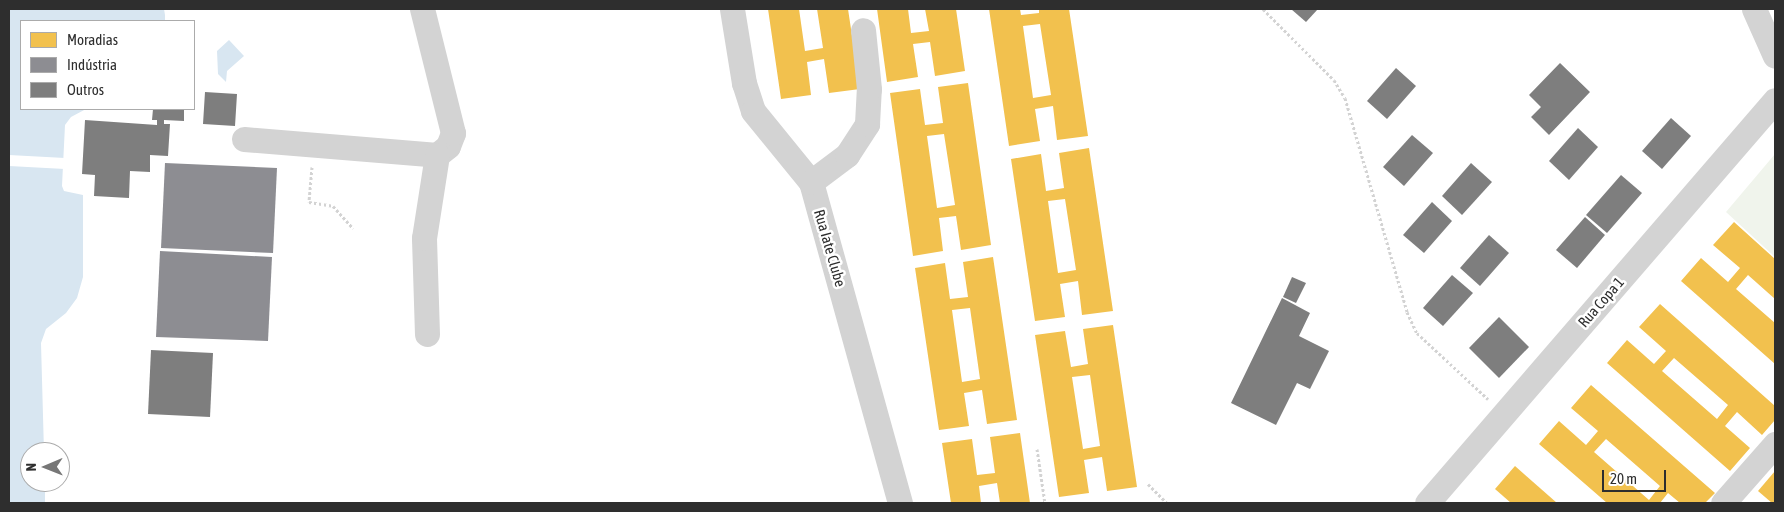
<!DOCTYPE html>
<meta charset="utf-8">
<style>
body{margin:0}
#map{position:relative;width:1784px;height:512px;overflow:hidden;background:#fff;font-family:"Asap Condensed",sans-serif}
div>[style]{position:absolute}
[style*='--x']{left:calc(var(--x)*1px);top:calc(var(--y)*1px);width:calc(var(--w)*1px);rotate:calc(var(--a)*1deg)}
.green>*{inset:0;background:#f0f4ec}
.water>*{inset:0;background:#d8e6f1}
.pier>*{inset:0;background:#fff}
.homes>*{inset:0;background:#f2c14e}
.industry>*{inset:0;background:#8d8d92}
.building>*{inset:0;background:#7e7e7e}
.path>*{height:3px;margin-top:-1.5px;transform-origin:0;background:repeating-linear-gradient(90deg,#d3d3d3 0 2.5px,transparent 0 5px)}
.minor>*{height:25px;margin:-12.5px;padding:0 12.5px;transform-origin:12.5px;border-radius:12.5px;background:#d3d3d3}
span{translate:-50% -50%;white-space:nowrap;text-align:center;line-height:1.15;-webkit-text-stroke:5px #fff;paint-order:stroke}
.street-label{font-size:15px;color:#2e2e2e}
.frame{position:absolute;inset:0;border:10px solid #2e2e2e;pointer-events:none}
.legend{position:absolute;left:20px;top:20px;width:175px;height:90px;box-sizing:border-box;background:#fff;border:1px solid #ababab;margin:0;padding:6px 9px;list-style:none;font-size:15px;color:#2e2e2e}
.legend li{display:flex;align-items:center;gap:10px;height:25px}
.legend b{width:25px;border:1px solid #ababab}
.north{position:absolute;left:20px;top:442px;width:50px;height:50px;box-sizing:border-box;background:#fff;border:1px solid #ababab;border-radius:50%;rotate:269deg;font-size:14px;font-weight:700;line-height:20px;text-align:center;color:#2e2e2e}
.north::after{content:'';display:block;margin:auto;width:18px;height:22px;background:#777;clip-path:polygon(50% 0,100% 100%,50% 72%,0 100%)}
.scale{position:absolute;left:1602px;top:470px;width:64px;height:22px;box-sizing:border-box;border:2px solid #2e2e2e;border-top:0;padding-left:6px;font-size:15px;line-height:18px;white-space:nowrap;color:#2e2e2e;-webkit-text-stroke:4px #fff;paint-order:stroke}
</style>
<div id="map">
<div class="green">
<i style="clip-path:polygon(1775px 154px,1775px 257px,1726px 212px)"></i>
</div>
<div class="water">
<i style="clip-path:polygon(9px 9px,164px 9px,165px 15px,165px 21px,21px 21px,21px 109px,86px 109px,71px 117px,65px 125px,62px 186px,64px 191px,83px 195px,83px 277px,77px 298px,66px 313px,46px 329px,41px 343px,44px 452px,30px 452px,30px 482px,45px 482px,45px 503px,9px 503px)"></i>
<i style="clip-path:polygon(229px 40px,244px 56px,227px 71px,226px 82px,218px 74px,217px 51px)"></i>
</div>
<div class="pier">
<i style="clip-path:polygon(9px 155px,65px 158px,65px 169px,9px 166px)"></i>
</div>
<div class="homes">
<i style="clip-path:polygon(768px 9px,799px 9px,805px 51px,823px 48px,817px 9px,848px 9px,860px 89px,829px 93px,824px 59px,807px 62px,811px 95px,781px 99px)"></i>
<i style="clip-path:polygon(877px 9px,908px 9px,911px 33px,929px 31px,925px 9px,956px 9px,965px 71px,935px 76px,930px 42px,913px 44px,918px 77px,887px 82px)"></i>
<i style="clip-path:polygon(evenodd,989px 9px,1020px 9px,1021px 15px,1039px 13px,1039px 9px,1069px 9px,1088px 136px,1057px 140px,1053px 106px,1035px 109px,1040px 141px,1009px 146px,989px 9px,1040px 24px,1051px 95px,1033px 98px,1023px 26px,1040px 24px)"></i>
<i style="clip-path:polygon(evenodd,968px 83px,991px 245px,961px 250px,956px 216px,939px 218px,943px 251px,913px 256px,890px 93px,920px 89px,925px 125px,943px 123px,938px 87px,968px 83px,944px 134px,955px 205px,937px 208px,927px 136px,944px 134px)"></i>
<i style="clip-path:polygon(evenodd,1089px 148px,1113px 311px,1082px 315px,1078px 281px,1060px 284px,1065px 317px,1035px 321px,1011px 159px,1041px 154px,1046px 191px,1064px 188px,1059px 153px,1089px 148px,1065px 199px,1076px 270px,1058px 273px,1048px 201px,1065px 199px)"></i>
<i style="clip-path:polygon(1734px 222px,1775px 259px,1775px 299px,1748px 275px,1736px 289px,1775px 323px,1775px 364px,1681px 281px,1701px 258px,1728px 282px,1740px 268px,1713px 245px)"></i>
<i style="clip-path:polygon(evenodd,993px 257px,1017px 420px,987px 424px,982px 390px,964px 393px,969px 426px,939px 430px,915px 268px,945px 263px,950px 299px,968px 297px,963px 262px,993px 257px,970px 308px,980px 379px,962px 382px,952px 310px,970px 308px)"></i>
<i style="clip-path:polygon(evenodd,1660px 304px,1775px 406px,1775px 420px,1762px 435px,1737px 412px,1725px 426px,1750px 448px,1730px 471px,1607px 363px,1627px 340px,1654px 364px,1666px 351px,1639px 327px,1660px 304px,1674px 358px,1728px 405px,1717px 419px,1662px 371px,1674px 358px)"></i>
<i style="clip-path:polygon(evenodd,1113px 325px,1137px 487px,1107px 491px,1102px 457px,1084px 460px,1089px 493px,1059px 497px,1035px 335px,1065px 331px,1071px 367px,1088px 364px,1083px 329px,1113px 325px,1090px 375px,1100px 446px,1083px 449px,1072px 377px,1090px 375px)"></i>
<i style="clip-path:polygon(evenodd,1591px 385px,1715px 493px,1705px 503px,1680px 503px,1668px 493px,1660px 503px,1607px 503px,1539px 444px,1559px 421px,1586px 445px,1598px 431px,1571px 408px,1591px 385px,1606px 439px,1660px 486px,1649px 500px,1594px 452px,1606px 439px)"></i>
<i style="clip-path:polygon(1020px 433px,1030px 503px,1000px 503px,997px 483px,979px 486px,981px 503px,951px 503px,942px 443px,972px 439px,977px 475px,995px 473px,990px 437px)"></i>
<i style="clip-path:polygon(1515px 466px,1557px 503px,1511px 503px,1495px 489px)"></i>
<i style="clip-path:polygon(1775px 471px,1775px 503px,1772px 503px,1758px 491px)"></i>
</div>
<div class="industry">
<i style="clip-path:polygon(165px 163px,277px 168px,273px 253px,161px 248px)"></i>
<i style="clip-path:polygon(160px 251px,272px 257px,268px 341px,156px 337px)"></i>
</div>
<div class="building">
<i style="clip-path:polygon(1291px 9px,1318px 9px,1306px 22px)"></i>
<i style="clip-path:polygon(1560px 63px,1590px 92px,1549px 135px,1531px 117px,1541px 107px,1529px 95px)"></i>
<i style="clip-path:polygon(1396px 68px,1416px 86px,1387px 119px,1367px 101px)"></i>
<i style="clip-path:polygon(205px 92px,237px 94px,235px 126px,203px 124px)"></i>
<i style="clip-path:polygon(153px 109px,184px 109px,184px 121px,164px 120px,164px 124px,170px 124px,168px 156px,150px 155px,150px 172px,130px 171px,129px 198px,94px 196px,95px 175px,82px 174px,85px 120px,157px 125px,157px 120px,152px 120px)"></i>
<i style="clip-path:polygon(1671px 118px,1691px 136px,1662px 169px,1642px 151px)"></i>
<i style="clip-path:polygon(1578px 128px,1598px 147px,1569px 180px,1549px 161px)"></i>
<i style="clip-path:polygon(1412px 135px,1433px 153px,1404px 186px,1383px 167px)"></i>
<i style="clip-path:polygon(1471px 163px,1492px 182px,1462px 215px,1442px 196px)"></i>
<i style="clip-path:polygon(1621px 175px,1642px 193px,1607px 233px,1586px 215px)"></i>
<i style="clip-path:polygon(1432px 202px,1452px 221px,1424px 253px,1403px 235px)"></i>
<i style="clip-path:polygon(1585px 217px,1605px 235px,1577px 268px,1556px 250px)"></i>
<i style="clip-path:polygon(1489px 235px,1509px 253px,1480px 286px,1460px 268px)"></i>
<i style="clip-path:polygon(1452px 275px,1473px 293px,1443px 326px,1423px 308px)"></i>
<i style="clip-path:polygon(1292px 277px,1306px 283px,1296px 303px,1283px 297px)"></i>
<i style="clip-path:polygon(1282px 298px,1310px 313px,1299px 336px,1329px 351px,1310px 389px,1297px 383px,1276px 425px,1231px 403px)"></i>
<i style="clip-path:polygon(1499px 317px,1529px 347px,1499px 378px,1469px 348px)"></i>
<i style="clip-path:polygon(151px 350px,213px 353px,210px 417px,148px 414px)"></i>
</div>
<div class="path">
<i style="--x:1263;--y:9;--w:100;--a:45"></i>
<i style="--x:1334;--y:80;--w:21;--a:59"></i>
<i style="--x:1345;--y:98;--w:223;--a:73.8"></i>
<i style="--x:1407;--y:312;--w:23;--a:65"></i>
<i style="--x:1417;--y:333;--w:97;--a:42.9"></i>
<i style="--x:312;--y:167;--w:35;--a:95"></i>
<i style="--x:309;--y:202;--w:24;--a:9"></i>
<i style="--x:333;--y:206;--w:30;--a:48"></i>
<i style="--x:1037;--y:449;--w:55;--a:81.6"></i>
<i style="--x:1148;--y:484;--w:27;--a:45"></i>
</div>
<div class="minor">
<i style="--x:732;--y:9;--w:75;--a:80.8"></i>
<i style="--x:744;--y:83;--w:29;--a:72"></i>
<i style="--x:753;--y:111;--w:92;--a:50.8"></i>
<i style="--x:811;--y:182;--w:333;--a:74.5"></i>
<i style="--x:1754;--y:9;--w:51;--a:65.9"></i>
<i style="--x:244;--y:139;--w:194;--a:4.7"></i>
<i style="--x:437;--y:155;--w:14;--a:-39"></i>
<i style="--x:448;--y:146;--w:14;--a:-69"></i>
<i style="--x:453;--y:133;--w:128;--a:-104"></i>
<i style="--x:811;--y:182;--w:45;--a:-36.9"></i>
<i style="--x:847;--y:155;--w:37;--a:-57"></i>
<i style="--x:867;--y:124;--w:35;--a:-87"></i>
<i style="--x:869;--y:89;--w:59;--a:-95.8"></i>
<i style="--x:427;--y:334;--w:96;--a:-91.8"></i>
<i style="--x:424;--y:238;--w:84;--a:-81.1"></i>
<i style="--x:1427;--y:503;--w:532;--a:-49.19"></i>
<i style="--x:1723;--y:503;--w:79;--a:-48.6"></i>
</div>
<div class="street-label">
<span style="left:830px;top:248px;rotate:74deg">Rua Iate Clube</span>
<span style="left:1601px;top:302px;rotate:-49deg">Rua Copa 1</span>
</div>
<div class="frame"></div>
<ul class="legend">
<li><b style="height:14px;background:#f2c14e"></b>Moradias</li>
<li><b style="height:14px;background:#8d8d92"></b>Indústria</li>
<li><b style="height:14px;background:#7e7e7e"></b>Outros</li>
</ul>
<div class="north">N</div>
<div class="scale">20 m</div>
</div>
